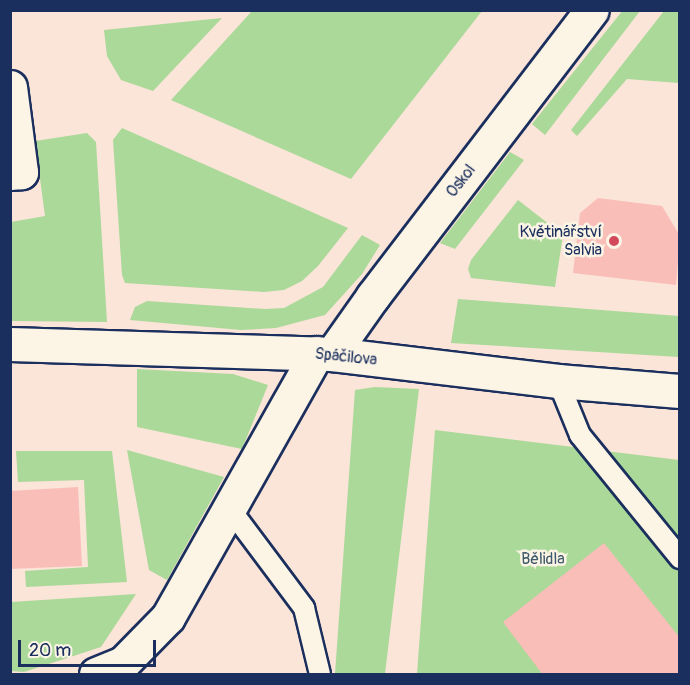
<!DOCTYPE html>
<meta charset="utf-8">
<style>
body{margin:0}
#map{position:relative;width:690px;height:685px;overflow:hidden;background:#fbe4d8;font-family:Pangolin,sans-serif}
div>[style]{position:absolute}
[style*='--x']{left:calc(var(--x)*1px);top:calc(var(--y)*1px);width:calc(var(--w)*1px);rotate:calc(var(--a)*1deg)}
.green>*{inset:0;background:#aad999}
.building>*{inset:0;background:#fabeb9}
.roads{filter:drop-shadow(2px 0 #1b2f5e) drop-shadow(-2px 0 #1b2f5e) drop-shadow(0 2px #1b2f5e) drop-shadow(0 -2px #1b2f5e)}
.lane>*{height:20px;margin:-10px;padding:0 10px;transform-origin:10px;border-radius:10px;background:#fcf5e5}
.street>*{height:33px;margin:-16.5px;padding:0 16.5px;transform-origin:16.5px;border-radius:16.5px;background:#fcf5e5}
.dots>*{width:16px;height:16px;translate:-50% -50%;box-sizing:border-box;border:3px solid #fcf5e5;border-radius:50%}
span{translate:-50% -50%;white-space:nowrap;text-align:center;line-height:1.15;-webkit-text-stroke:5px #fcf5e5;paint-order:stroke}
.street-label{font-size:16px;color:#1b2f5e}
.poi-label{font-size:16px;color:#1b2f5e}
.right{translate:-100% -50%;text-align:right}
.park-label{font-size:16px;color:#3f5a6d}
.frame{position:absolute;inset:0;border:12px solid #1b2f5e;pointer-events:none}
.scale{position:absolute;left:18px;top:640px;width:138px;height:27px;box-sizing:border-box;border:3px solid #1b2f5e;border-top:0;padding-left:8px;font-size:18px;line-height:21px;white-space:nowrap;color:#1b2f5e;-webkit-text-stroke:4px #fcf5e5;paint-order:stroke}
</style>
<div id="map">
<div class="green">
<i style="clip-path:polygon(623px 10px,640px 11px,545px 135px,532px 124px)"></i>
<i style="clip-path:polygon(252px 11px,255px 10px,482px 11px,351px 179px,171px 100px)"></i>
<i style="clip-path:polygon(664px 11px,679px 11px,679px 83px,627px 79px,577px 136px,571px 130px)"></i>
<i style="clip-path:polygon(222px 18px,153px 91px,121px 80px,107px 56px,104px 30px)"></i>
<i style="clip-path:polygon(122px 128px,348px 228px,318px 266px,302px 281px,284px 290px,264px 292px,125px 283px,122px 275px,113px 140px)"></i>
<i style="clip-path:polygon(87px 133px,96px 142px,107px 322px,11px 321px,11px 222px,45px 216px,35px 141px)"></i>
<i style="clip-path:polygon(510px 152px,524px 160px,455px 249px,440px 243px)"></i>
<i style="clip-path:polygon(518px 200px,563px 235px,555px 287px,471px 278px,468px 269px,471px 260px)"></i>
<i style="clip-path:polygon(362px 235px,380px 245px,362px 274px,325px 315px,276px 328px,241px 330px,130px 320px,135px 307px,147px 301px,265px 309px,284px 308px,323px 287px)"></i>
<i style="clip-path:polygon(458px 299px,679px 316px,679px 357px,451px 343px)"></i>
<i style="clip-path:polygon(137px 369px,233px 374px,268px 385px,242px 449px,137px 427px)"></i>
<i style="clip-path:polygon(375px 387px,419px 389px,385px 674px,335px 674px,355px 390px)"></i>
<i style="clip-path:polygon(435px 430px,679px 460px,679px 674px,417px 674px)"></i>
<i style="clip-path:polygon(127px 450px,224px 477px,167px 580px,149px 570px)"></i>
<i style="clip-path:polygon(16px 451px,112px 451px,127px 582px,26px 587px,25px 571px,88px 567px,84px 480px,18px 482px)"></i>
<i style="clip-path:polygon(136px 594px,101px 647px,24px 672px,11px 671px,11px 602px)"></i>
</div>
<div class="building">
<i style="clip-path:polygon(598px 198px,662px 206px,680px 236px,676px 285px,573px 273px,580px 213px)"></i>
<i style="clip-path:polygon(78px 487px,82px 566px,10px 569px,10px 491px)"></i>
<i style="clip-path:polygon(604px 543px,680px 638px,680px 675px,543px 675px,503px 622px)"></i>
</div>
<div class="roads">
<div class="lane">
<i style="--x:558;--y:381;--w:58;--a:67.8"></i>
<i style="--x:580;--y:435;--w:159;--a:50.9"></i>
<i style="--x:230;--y:509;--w:124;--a:53.2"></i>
<i style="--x:304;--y:608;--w:68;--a:76.4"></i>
</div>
<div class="street">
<i style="--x:10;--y:87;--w:86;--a:82.6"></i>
<i style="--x:21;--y:172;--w:11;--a:175"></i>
<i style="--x:10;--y:344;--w:322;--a:1.8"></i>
<i style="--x:332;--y:354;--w:228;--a:6.8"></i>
<i style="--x:558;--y:381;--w:122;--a:4.7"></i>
<i style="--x:332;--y:354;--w:71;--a:-54.7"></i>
<i style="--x:373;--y:296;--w:360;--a:-52.6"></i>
<i style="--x:96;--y:674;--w:29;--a:-22"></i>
<i style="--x:123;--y:663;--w:64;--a:-45.6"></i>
<i style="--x:168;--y:617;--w:303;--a:-60.6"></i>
</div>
</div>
<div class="dots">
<i style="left:614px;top:241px;background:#d1495b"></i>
</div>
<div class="street-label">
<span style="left:461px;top:181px;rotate:-52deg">Oskol</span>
<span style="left:346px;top:357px;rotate:6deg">Spáčilova</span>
</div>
<div class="poi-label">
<span class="right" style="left:602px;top:241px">Květinářství<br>Salvia</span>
</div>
<div class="park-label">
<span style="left:543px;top:559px">Bělidla</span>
</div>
<div class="frame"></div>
<div class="scale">20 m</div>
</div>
